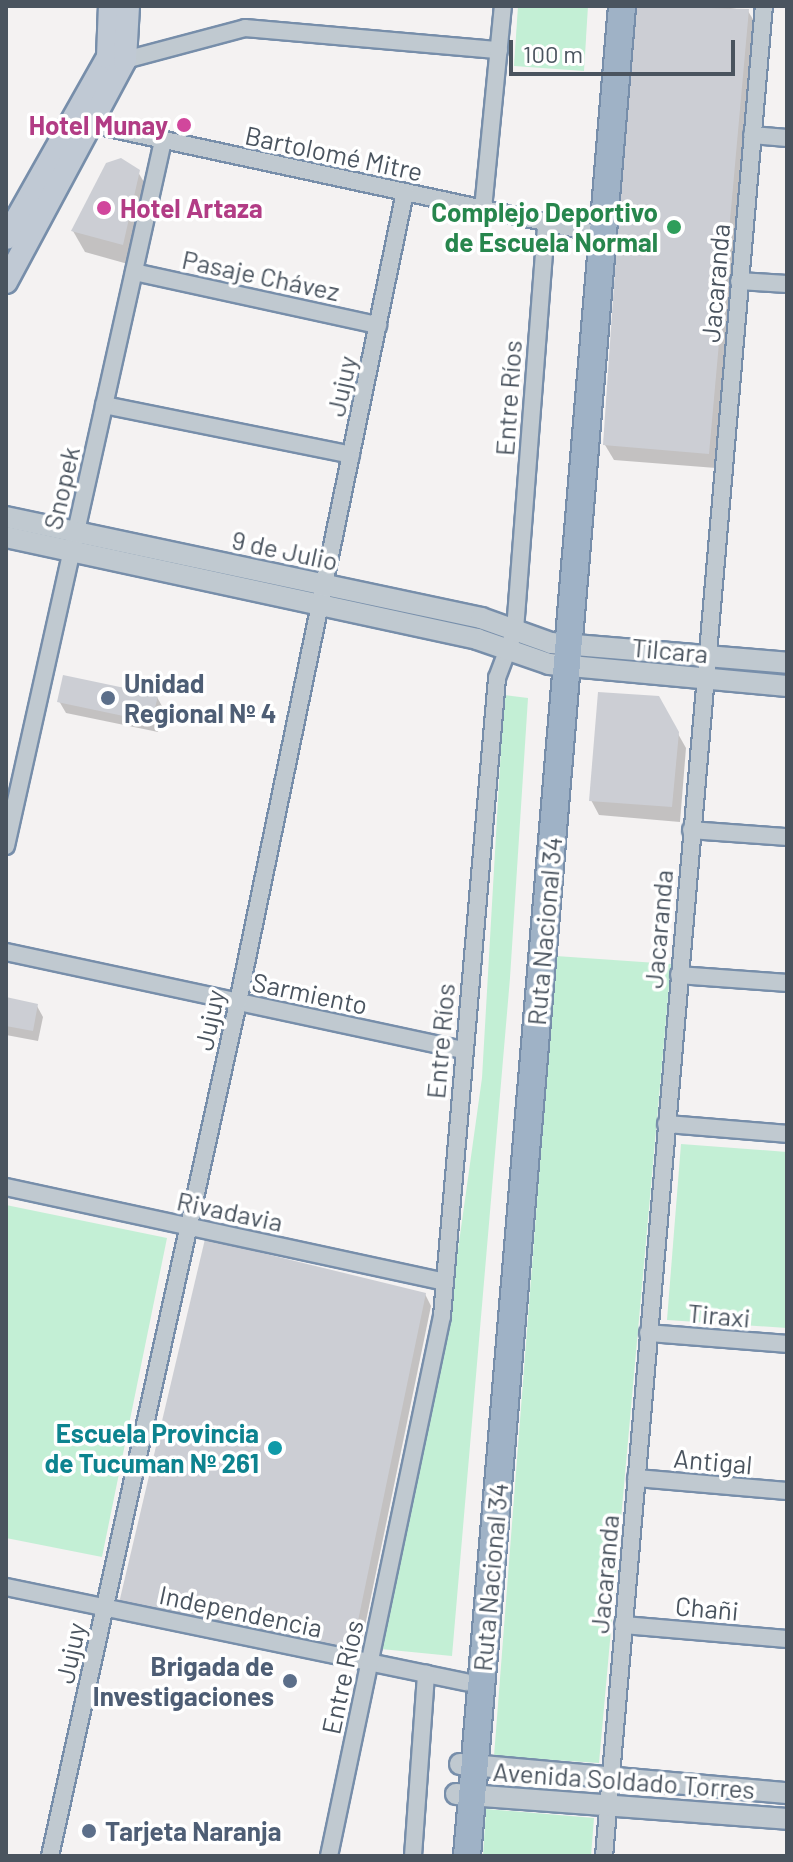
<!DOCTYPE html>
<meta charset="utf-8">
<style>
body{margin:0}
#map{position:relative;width:793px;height:1862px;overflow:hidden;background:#f4f2f2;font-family:Barlow,sans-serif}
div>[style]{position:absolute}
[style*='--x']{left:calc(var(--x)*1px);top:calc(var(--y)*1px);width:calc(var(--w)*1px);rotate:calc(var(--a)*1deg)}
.green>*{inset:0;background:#c3efd5}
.shadow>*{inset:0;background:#0003}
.building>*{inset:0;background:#ccced4}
.roads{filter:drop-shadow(2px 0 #778eaa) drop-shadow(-2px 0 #778eaa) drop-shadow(0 2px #778eaa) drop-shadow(0 -2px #778eaa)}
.minor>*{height:16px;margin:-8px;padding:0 8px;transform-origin:8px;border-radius:8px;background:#c0c9d0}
.tertiary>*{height:20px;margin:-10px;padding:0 10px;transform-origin:10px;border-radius:10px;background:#c0c9d0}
.secondary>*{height:22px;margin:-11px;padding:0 11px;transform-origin:11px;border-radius:11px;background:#c0c9d4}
.trunk>*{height:26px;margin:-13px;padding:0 13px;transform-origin:13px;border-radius:13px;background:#9fb2c6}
.dots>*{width:22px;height:22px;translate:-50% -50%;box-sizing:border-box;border:4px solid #fff;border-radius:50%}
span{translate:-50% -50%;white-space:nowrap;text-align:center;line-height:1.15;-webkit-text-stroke:7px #fff;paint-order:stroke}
.hotel-label{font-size:26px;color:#b23c85;font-weight:700}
.right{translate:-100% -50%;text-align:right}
.left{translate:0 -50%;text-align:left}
.street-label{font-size:26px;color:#4a545f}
.leisure-label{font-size:26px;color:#27864d;font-weight:700}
.service-label{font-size:26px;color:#4e5e75;font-weight:700}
.culture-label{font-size:26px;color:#0d838f;font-weight:700}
.frame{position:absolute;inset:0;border:8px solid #4a545f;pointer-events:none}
.scale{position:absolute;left:509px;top:40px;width:226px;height:36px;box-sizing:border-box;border:4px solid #4a545f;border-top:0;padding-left:10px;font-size:24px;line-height:28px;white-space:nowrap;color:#4a545f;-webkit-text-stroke:6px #fff;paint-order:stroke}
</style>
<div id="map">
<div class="green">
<i style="clip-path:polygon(518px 6px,588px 6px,584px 71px,514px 66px)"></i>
<i style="clip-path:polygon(504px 695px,528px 698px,510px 978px,452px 1656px,381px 1649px,448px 1321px,482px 1078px)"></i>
<i style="clip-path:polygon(556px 956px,671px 964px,599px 1763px,494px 1756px)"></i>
<i style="clip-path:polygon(681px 1144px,787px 1152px,787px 1328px,667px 1320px)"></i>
<i style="clip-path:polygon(6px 1205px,167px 1238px,102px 1557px,6px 1538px)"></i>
<i style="clip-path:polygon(486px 1809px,594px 1818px,591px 1856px,483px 1856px)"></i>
</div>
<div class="shadow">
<i style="clip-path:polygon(635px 6px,719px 6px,748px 11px,757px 26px,716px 468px,614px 460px,605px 445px)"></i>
<i style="clip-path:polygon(138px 172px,151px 194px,135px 266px,85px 252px,73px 231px)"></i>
<i style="clip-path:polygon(157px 697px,163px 708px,158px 732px,66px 713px,59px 701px)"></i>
<i style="clip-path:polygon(658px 698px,686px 748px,680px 822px,599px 815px,591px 800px)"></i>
<i style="clip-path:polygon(6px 999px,37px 1006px,43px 1017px,38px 1041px,6px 1035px)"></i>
<i style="clip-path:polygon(425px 1294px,431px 1306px,358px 1660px,128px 1614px)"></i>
</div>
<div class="building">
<i style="clip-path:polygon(633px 6px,749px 9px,709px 454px,603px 445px)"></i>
<i style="clip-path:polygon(121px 158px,140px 170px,123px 245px,71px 231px,106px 163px)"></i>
<i style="clip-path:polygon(63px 675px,158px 695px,152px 722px,57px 702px)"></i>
<i style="clip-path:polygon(598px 692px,659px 696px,679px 732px,672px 807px,589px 801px)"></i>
<i style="clip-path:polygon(6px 997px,38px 1004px,33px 1031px,6px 1026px)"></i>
<i style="clip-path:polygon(205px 1239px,426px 1293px,352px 1650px,119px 1603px)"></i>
</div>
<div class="roads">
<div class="minor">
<i style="--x:117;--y:59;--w:8;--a:7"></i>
<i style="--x:125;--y:60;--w:124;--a:-14.9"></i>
<i style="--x:245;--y:28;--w:255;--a:5"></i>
<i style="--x:81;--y:122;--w:517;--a:12.18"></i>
<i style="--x:752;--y:135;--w:35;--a:5"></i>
<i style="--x:483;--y:209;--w:204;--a:-84.4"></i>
<i style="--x:134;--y:272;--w:250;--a:12.3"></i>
<i style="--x:739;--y:281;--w:48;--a:3.6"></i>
<i style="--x:104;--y:405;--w:252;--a:11.4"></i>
<i style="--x:691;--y:830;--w:96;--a:4.2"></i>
<i style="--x:6;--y:846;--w:722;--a:-77.45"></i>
<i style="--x:6;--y:952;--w:467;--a:12.1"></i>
<i style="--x:679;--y:975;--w:108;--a:4.2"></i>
<i style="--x:666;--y:1124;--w:121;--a:4.7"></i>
<i style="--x:6;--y:1187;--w:448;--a:12.2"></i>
<i style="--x:648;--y:1333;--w:139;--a:4.5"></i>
<i style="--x:636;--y:1478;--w:152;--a:4.9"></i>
<i style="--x:6;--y:1587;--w:470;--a:11.7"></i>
<i style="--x:623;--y:1625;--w:165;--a:4.9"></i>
<i style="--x:50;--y:1856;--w:874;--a:-77.58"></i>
<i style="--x:238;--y:1002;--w:827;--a:-78.35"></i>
<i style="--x:329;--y:1856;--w:552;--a:-78.18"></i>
<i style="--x:442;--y:1316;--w:640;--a:-85.07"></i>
<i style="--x:497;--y:678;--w:51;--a:-69.4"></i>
<i style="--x:515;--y:630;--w:408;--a:-85.6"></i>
<i style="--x:413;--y:1856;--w:183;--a:-85.9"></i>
<i style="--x:604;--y:1856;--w:1857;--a:-85.06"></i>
</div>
<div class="tertiary">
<i style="--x:6;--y:517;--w:486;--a:12"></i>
<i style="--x:481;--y:618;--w:74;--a:19.7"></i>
<i style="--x:551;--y:643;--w:237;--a:4.8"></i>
<i style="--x:6;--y:537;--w:482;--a:12.2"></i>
<i style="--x:477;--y:639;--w:76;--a:19.1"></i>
<i style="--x:549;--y:664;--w:239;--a:5.3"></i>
<i style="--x:460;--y:1764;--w:328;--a:5.1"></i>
<i style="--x:456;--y:1794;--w:332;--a:4.3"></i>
</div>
<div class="secondary">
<i style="--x:6;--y:238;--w:208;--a:-60.6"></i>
<i style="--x:108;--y:57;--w:51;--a:-87.8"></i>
<i style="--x:6;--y:282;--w:252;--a:-61.8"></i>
<i style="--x:125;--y:60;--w:54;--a:-86.8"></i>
</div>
<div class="trunk">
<i style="--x:467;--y:1856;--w:1856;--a:-85.21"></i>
</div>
</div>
<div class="dots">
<i style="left:184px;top:125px;background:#d1479c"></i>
<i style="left:104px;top:208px;background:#d1479c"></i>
<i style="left:674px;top:227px;background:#2e9e5b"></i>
<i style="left:108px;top:698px;background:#5c6f8a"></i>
<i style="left:275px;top:1448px;background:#0f9aa8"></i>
<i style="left:290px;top:1681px;background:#5c6f8a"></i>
<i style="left:89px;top:1831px;background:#5c6f8a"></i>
</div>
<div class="hotel-label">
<span class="right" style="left:168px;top:125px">Hotel Munay</span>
<span class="left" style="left:120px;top:208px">Hotel Artaza</span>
</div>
<div class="street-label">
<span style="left:334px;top:153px;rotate:12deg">Bartolomé Mitre</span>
<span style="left:261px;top:275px;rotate:12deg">Pasaje Chávez</span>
<span style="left:715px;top:283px;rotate:-85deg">Jacaranda</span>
<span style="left:341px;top:386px;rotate:-78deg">Jujuy</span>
<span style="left:508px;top:398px;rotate:-86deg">Entre Ríos</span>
<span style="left:61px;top:488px;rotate:-77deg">Snopek</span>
<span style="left:285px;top:550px;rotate:12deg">9 de Julio</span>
<span style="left:670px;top:650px;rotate:5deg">Tilcara</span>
<span style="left:658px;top:929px;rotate:-85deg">Jacaranda</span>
<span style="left:544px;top:931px;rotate:-85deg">Ruta Nacional 34</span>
<span style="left:310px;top:993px;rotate:12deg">Sarmiento</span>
<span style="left:209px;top:1020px;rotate:-78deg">Jujuy</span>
<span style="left:440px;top:1041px;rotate:-85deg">Entre Ríos</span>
<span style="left:230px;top:1211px;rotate:12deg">Rivadavia</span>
<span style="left:719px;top:1315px;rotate:5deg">Tiraxi</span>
<span style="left:713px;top:1461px;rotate:5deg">Antigal</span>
<span style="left:604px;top:1574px;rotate:-85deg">Jacaranda</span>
<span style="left:490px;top:1577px;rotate:-85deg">Ruta Nacional 34</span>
<span style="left:707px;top:1608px;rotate:5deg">Chañi</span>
<span style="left:241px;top:1611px;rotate:12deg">Independencia</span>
<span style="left:70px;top:1653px;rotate:-78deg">Jujuy</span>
<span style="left:342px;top:1677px;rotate:-78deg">Entre Ríos</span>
<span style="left:624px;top:1780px;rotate:4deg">Avenida Soldado Torres</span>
</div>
<div class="leisure-label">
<span class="right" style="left:658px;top:227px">Complejo Deportivo<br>de Escuela Normal</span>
</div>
<div class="service-label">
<span class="left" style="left:124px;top:698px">Unidad<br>Regional Nº 4</span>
<span class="right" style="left:274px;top:1681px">Brigada de<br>Investigaciones</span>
<span class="left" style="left:105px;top:1831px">Tarjeta Naranja</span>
</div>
<div class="culture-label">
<span class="right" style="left:259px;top:1448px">Escuela Provincia<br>de Tucuman Nº 261</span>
</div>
<div class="frame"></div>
<div class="scale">100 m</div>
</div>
